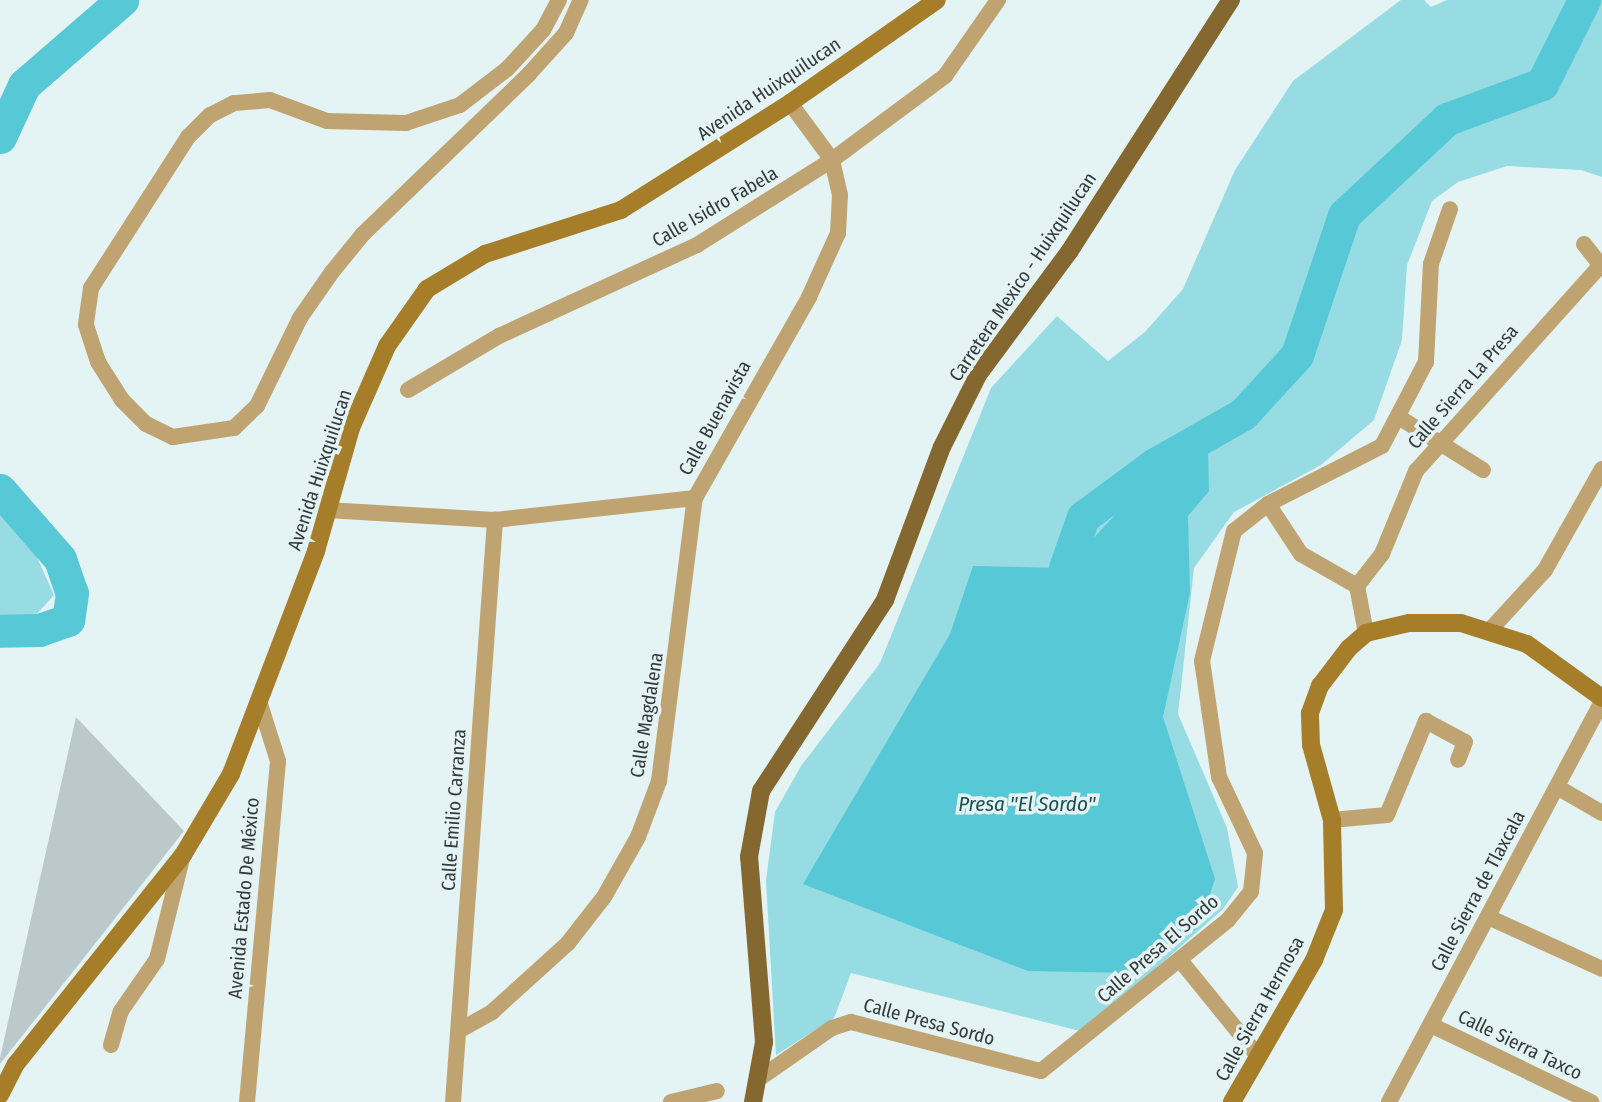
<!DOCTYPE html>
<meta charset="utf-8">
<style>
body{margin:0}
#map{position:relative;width:1602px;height:1102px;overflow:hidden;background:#e4f3f4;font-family:"Fira Sans Condensed",sans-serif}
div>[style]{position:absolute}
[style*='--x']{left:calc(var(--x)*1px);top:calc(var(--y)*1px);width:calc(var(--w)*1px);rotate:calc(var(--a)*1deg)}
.green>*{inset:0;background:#97dbe3}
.water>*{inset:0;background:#57c8d5}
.river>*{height:33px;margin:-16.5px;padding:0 16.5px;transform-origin:16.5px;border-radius:16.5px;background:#57c8d5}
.building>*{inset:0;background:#bbc9cb}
.street>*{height:16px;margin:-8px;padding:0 8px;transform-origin:8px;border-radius:8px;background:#bfa472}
.secondary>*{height:18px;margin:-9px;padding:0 9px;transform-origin:9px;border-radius:9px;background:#a67e29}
.primary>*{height:18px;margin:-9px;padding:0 9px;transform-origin:9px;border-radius:9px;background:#84682f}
span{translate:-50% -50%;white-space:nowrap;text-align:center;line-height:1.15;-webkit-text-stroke:7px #e4f3f4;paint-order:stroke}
.street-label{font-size:19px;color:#343a3b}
.water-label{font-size:21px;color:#1e4f55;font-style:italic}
</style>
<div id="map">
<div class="green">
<i style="clip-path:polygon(1401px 0,1424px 0,1431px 7px,1447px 0,1602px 0,1602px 177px,1581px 170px,1507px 166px,1458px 182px,1432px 201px,1407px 265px,1402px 340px,1374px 420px,1321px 465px,1234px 512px,1194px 568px,1178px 714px,1227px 828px,1238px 887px,1223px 909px,1084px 1032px,851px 973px,834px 1018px,776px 1055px,766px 881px,775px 812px,801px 766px,880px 663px,991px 388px,1057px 316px,1108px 361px,1145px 332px,1183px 289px,1235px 170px,1293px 81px)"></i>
<i style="clip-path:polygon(0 509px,35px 553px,54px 595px,34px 617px,0 616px)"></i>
</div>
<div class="water">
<i style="clip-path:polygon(1208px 449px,1209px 491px,1188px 516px,1190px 593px,1163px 717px,1215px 879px,1199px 927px,1132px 973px,1028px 971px,803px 884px,950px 634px,973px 566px,1065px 568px,1135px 494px)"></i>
</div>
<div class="river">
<i style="--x:0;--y:137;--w:57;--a:-65.2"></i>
<i style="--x:24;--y:85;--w:130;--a:-40.9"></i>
<i style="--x:0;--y:490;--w:91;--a:49"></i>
<i style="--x:60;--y:559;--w:36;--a:71"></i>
<i style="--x:72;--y:593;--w:27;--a:98"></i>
<i style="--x:68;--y:620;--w:31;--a:161"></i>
<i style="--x:39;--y:630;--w:39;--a:179"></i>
<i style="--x:1065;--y:568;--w:54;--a:-70.6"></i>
<i style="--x:1083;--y:517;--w:89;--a:-36.4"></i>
<i style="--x:1155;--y:464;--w:101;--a:-29.6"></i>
<i style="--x:1243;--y:414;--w:80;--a:-47.5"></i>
<i style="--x:1297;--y:355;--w:148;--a:-71.4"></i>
<i style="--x:1344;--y:215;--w:141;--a:-43"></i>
<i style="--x:1447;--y:119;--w:101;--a:-20.2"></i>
<i style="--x:1542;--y:84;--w:94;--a:-63.4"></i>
</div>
<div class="building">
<i style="clip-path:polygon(76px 717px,184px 831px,0 1064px,0 1058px)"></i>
</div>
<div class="street">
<i style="--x:559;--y:0;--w:34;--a:118"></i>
<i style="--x:543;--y:30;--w:53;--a:132.7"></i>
<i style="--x:507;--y:69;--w:59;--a:142.5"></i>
<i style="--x:460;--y:105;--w:57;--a:161.6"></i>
<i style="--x:406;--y:123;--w:79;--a:-178.5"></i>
<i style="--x:327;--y:121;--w:61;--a:-159.8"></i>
<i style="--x:270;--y:100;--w:36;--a:175"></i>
<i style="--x:234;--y:103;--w:27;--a:153"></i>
<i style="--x:210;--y:115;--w:31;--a:135"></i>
<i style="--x:188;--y:137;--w:179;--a:122.7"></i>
<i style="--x:91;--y:288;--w:37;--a:98"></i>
<i style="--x:86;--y:325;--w:39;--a:72"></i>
<i style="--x:98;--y:362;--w:45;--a:57.7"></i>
<i style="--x:122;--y:400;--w:34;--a:45"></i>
<i style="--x:146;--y:424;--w:30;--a:26"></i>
<i style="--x:173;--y:437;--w:62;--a:-8.4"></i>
<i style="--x:234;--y:428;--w:32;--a:-44"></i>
<i style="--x:257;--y:406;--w:98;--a:-64"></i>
<i style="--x:300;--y:318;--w:56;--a:-55.2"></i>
<i style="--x:332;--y:272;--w:49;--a:-50.8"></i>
<i style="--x:363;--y:234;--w:231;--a:-43.9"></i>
<i style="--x:529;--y:74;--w:55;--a:-47.9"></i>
<i style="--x:566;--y:33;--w:36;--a:-66"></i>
<i style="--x:1584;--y:244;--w:29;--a:52"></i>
<i style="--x:408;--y:390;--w:106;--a:-30.7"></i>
<i style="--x:499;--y:336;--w:218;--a:-24.7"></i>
<i style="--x:697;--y:245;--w:160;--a:-32.2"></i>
<i style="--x:832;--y:160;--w:141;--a:-36.6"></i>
<i style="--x:945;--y:76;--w:93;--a:-55.1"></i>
<i style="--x:1400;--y:418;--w:98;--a:32.1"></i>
<i style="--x:1268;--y:504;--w:60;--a:56.6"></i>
<i style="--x:1301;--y:554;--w:64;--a:29.7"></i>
<i style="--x:1357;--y:586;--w:48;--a:79.2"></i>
<i style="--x:327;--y:510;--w:168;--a:3.4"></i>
<i style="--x:495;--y:520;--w:201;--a:-6.3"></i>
<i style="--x:1357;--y:586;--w:41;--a:-52"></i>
<i style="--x:1382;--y:554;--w:90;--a:-67.7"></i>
<i style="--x:1416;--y:471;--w:278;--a:-48.1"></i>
<i style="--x:1491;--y:629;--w:80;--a:-47.5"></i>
<i style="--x:1545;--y:570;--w:116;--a:-60.6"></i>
<i style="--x:1557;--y:787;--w:52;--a:30"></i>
<i style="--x:1332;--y:820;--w:55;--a:-5.2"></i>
<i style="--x:1387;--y:815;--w:102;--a:-67.5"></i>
<i style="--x:1426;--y:721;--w:44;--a:28.3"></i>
<i style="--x:1465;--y:742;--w:19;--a:111"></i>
<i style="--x:1488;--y:917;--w:125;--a:24.5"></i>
<i style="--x:1180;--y:960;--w:124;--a:50.9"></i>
<i style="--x:1431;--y:1025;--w:178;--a:25.7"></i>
<i style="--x:460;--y:1030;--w:37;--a:-29"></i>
<i style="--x:492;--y:1012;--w:103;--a:-42.2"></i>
<i style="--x:568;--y:943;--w:58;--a:-52"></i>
<i style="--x:604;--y:897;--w:69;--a:-60.5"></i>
<i style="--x:638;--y:837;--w:60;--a:-69.4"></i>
<i style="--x:659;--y:781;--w:285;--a:-82.8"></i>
<i style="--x:695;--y:498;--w:231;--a:-60.4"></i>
<i style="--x:809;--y:297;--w:70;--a:-65.6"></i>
<i style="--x:838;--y:233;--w:38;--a:-87"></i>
<i style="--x:840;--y:195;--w:36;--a:-103"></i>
<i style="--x:832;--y:160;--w:71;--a:-126.4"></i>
<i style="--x:111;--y:1045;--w:35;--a:-74"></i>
<i style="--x:121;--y:1011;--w:63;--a:-55.3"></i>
<i style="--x:157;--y:959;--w:107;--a:-76"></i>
<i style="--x:760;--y:1078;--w:88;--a:-34.8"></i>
<i style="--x:832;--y:1028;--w:20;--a:-18"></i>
<i style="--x:851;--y:1022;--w:196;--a:14.5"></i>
<i style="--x:1041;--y:1071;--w:240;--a:-38.9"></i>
<i style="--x:1228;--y:920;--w:36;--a:-51"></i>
<i style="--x:1251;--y:892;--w:39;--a:-84"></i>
<i style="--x:1255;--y:853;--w:84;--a:-115.3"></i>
<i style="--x:1219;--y:777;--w:117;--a:-98.3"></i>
<i style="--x:1202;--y:661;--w:134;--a:-76.2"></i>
<i style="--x:1234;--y:531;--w:43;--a:-38.5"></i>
<i style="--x:1268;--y:504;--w:128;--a:-27"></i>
<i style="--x:1382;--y:446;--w:95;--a:-62.4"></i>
<i style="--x:1426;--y:362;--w:98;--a:-87.1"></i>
<i style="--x:1431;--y:264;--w:58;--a:-70.9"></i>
<i style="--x:247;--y:1102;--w:342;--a:-84.8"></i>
<i style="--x:278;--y:761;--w:63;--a:-107.6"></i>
<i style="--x:453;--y:1102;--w:584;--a:-85.87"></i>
<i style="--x:671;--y:1102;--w:47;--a:-13.4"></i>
<i style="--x:1389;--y:1102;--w:454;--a:-62"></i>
</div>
<div class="secondary">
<i style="--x:0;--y:1095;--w:35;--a:-63"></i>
<i style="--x:16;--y:1064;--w:268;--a:-51.4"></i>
<i style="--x:183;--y:855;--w:94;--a:-59.3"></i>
<i style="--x:231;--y:774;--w:239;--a:-69.1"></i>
<i style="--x:316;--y:551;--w:128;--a:-74.1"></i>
<i style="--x:351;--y:428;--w:90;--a:-66.3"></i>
<i style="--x:387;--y:346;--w:70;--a:-54.9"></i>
<i style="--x:427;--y:289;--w:68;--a:-31.1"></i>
<i style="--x:485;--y:254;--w:143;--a:-17.9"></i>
<i style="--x:621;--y:210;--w:200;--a:-32.3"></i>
<i style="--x:790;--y:103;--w:179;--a:-35"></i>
<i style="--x:1232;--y:1102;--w:164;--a:-60"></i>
<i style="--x:1314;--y:960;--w:54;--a:-68.2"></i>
<i style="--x:1334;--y:910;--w:90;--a:-91.3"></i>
<i style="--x:1332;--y:820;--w:78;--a:-105.6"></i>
<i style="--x:1311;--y:745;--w:32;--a:-92"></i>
<i style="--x:1310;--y:713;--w:29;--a:-70"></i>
<i style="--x:1320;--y:686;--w:48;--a:-52.7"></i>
<i style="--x:1349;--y:648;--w:23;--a:-41"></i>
<i style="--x:1366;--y:633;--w:44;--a:-13.1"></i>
<i style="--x:1409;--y:623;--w:52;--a:0"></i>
<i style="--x:1461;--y:623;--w:69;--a:17.7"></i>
<i style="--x:1527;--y:644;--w:92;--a:35.8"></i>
</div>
<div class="primary">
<i style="--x:753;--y:1102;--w:61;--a:-79.6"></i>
<i style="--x:764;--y:1042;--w:186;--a:-94.6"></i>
<i style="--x:749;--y:857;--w:67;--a:-79.7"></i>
<i style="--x:761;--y:791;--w:228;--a:-57"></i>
<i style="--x:885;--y:600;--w:163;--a:-69.6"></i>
<i style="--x:942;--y:447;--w:80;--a:-63.4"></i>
<i style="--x:978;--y:375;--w:153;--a:-53.5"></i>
<i style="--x:1069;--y:252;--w:300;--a:-57.3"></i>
</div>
<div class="street-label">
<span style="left:769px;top:89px;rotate:-34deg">Avenida Huixquilucan</span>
<span style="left:715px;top:207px;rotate:-30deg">Calle Isidro Fabela</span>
<span style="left:1023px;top:277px;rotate:-56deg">Carretera Mexico - Huixquilucan</span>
<span style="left:1463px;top:387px;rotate:-49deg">Calle Sierra La Presa</span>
<span style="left:715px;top:418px;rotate:-61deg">Calle Buenavista</span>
<span style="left:320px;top:470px;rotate:-72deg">Avenida Huixquilucan</span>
<span style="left:647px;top:715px;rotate:-81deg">Calle Magdalena</span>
<span style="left:454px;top:810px;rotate:-86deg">Calle Emilio Carranza</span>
<span style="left:1478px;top:891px;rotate:-62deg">Calle Sierra de Tlaxcala</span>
<span style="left:244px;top:898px;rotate:-85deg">Avenida Estado De México</span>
<span style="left:1158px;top:949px;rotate:-41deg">Calle Presa El Sordo</span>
<span style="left:1260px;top:1009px;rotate:-61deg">Calle Sierra Hermosa</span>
<span style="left:929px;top:1022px;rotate:15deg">Calle Presa Sordo</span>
<span style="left:1520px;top:1045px;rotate:26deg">Calle Sierra Taxco</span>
</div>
<div class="water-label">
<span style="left:1027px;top:804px">Presa "El Sordo"</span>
</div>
</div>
